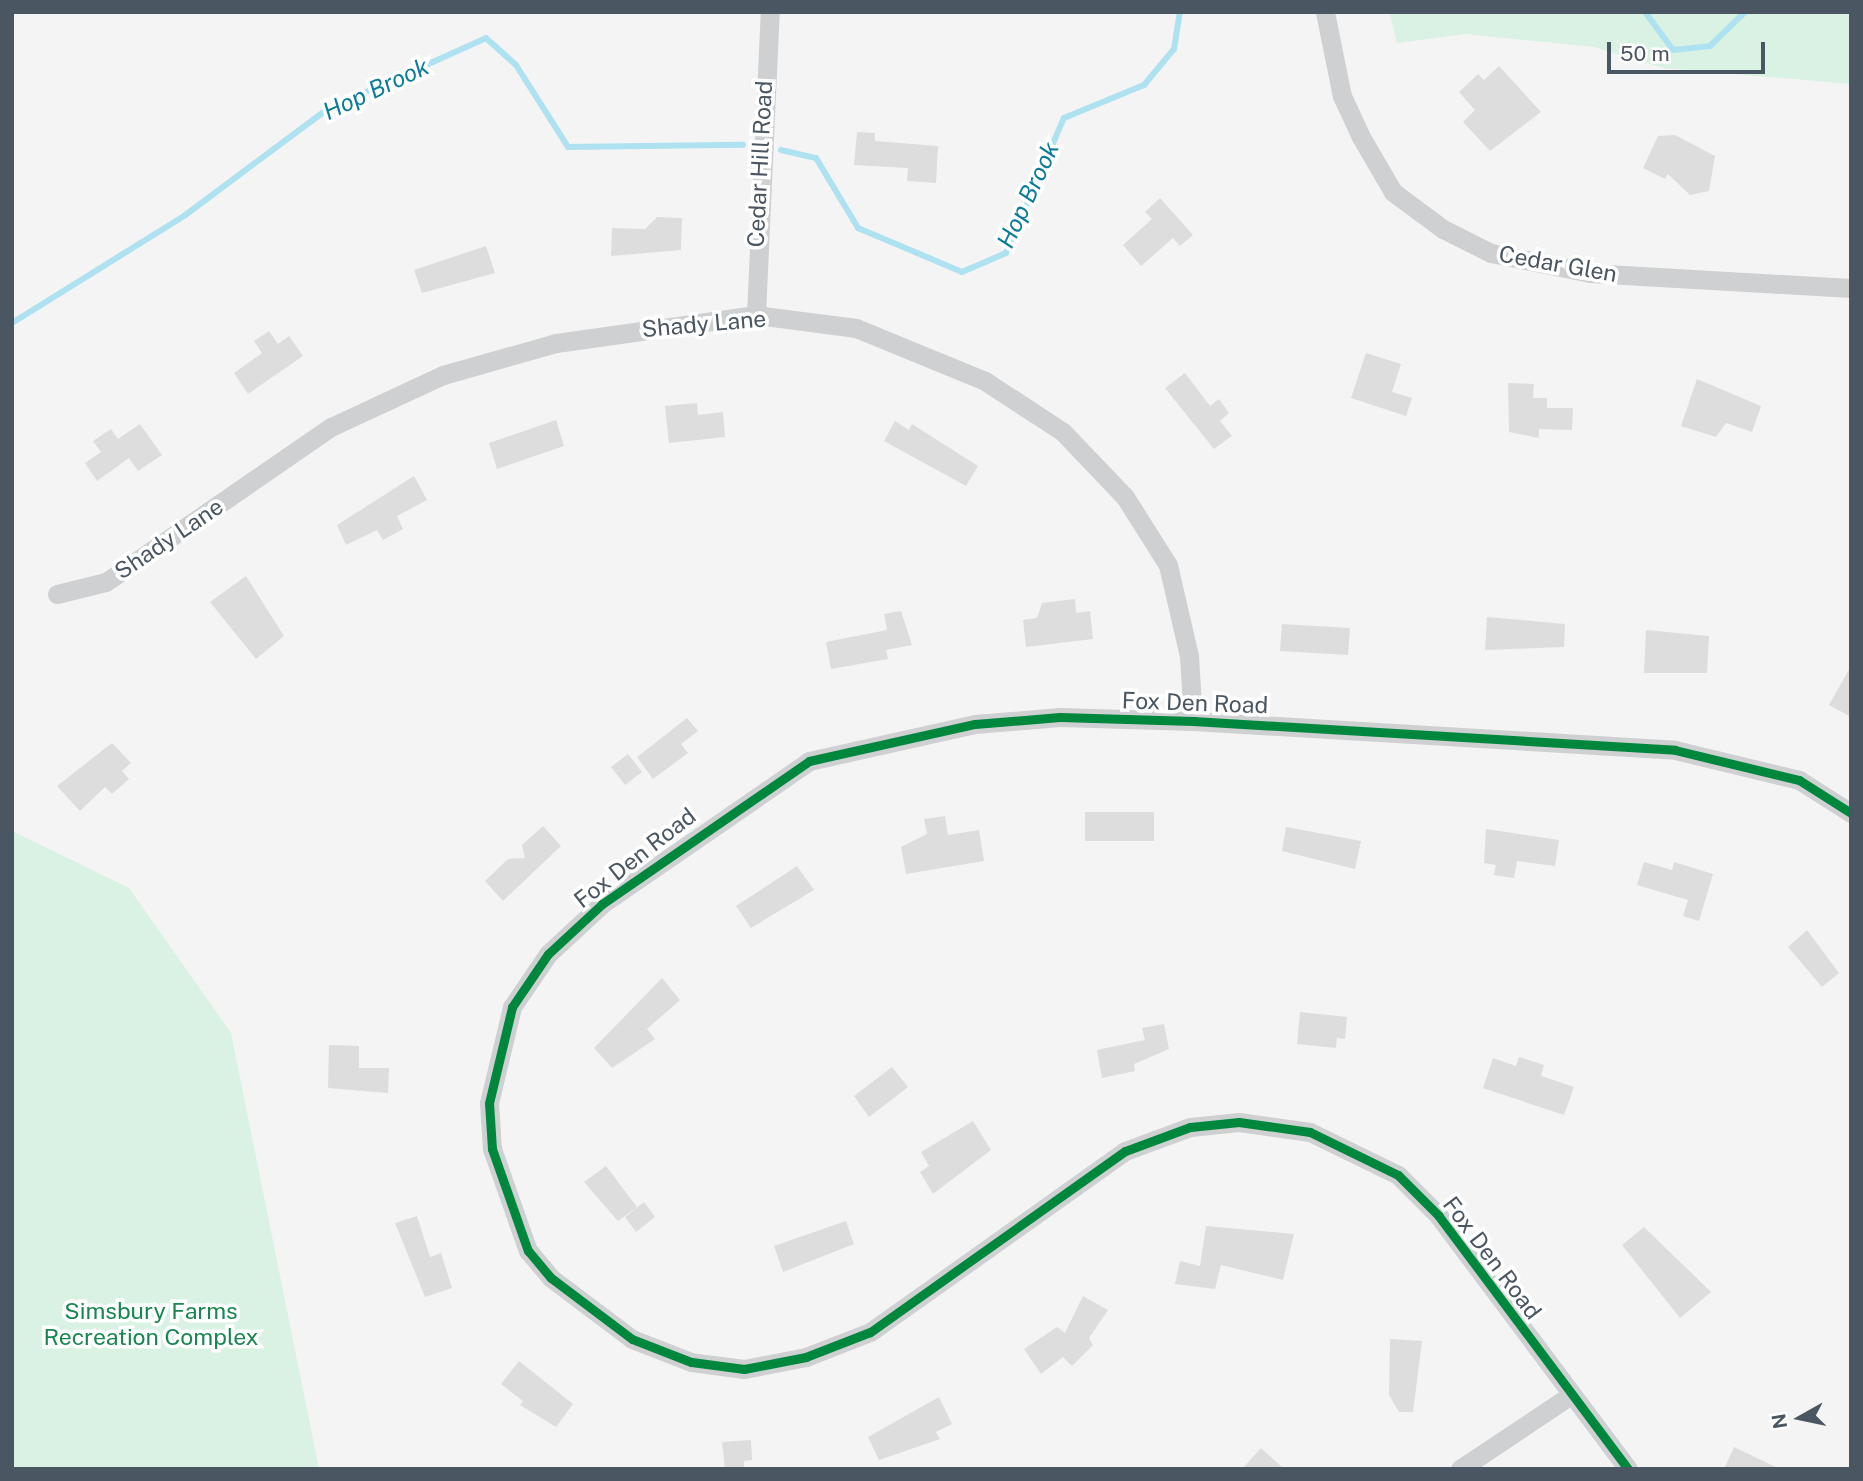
<!DOCTYPE html>
<style>
body{margin:0}
#map{position:relative;width:1863px;height:1481px;overflow:hidden;background:#f4f4f4;font-family:"Public Sans",sans-serif}
div>[style]{position:absolute}
[style*='--x']{left:calc(var(--x)*1px);top:calc(var(--y)*1px);width:calc(var(--w)*1px);rotate:calc(var(--a)*1deg)}
.green>*{inset:0;background:#d9f2e3}
.stream>*{height:6px;margin:-3px;padding:0 3px;transform-origin:3px;border-radius:3px;background:#aee2f0}
.building>*{inset:0;background:#ddddde}
.street>*{height:19px;margin:-9.5px;padding:0 9.5px;transform-origin:9.5px;border-radius:9.5px;background:#ced0d2}
.cycleway>*{height:9px;margin:-4.5px;padding:0 4.5px;transform-origin:4.5px;border-radius:4.5px;background:#00873e}
span{translate:-50% -50%;white-space:nowrap;text-align:center;line-height:1.15;-webkit-text-stroke:7px #fff;paint-order:stroke}
.street-label{font-size:23px;color:#4a5661}
.park-label{font-size:23px;color:#17864f}
.water-label{font-size:24px;color:#0c7c9b;font-style:italic}
.frame{position:absolute;inset:0;border:14px solid #4a5661;pointer-events:none}
.north{position:absolute;left:1765px;top:1383px;width:70px;height:70px;-webkit-text-stroke:5px #fff;paint-order:stroke;rotate:261deg;font-size:19px;font-weight:700;line-height:28px;text-align:center;color:#4a5661}
.north::after{content:'';display:block;margin:auto;width:24px;height:32px;background:#4a5661;clip-path:polygon(50% 0,100% 100%,50% 72%,0 100%)}
.scale{position:absolute;left:1607px;top:42px;width:158px;height:32px;box-sizing:border-box;border:4px solid #4a5661;border-top:0;padding-left:9px;font-size:21px;line-height:24px;white-space:nowrap;color:#4a5661;-webkit-text-stroke:5px #fff;paint-order:stroke}
</style>
<div id="map">
<div class="green">
<i style="clip-path:polygon(1389px 12px,1851px 12px,1851px 84px,1663px 68px,1594px 47px,1465px 34px,1397px 43px)"></i>
<i style="clip-path:polygon(12px 831px,129px 888px,231px 1033px,319px 1469px,12px 1469px)"></i>
</div>
<div class="stream">
<i style="--x:1645;--y:12;--w:47;--a:53.6"></i>
<i style="--x:1673;--y:50;--w:37;--a:-6"></i>
<i style="--x:1710;--y:46;--w:49;--a:-44.2"></i>
<i style="--x:781;--y:150;--w:36;--a:13"></i>
<i style="--x:816;--y:158;--w:82;--a:59"></i>
<i style="--x:858;--y:228;--w:113;--a:22.9"></i>
<i style="--x:962;--y:272;--w:48;--a:-23.4"></i>
<i style="--x:1006;--y:253;--w:147;--a:-66.8"></i>
<i style="--x:1064;--y:118;--w:87;--a:-22.4"></i>
<i style="--x:1144;--y:85;--w:47;--a:-50.2"></i>
<i style="--x:1174;--y:49;--w:37;--a:-81"></i>
<i style="--x:12;--y:323;--w:203;--a:-31.9"></i>
<i style="--x:184;--y:216;--w:177;--a:-36.7"></i>
<i style="--x:326;--y:110;--w:175;--a:-24.2"></i>
<i style="--x:486;--y:38;--w:40;--a:42"></i>
<i style="--x:516;--y:65;--w:97;--a:57.6"></i>
<i style="--x:568;--y:147;--w:175;--a:-0.7"></i>
</div>
<div class="building">
<i style="clip-path:polygon(1499px 66px,1541px 112px,1490px 151px,1463px 122px,1475px 110px,1459px 92px,1478px 74px,1484px 80px)"></i>
<i style="clip-path:polygon(857px 132px,875px 133px,875px 141px,938px 146px,936px 183px,907px 181px,908px 168px,854px 165px)"></i>
<i style="clip-path:polygon(1675px 135px,1715px 156px,1709px 191px,1690px 195px,1668px 174px,1665px 179px,1643px 168px,1658px 136px)"></i>
<i style="clip-path:polygon(1160px 198px,1193px 235px,1180px 246px,1173px 238px,1141px 266px,1123px 245px,1152px 219px,1145px 212px)"></i>
<i style="clip-path:polygon(657px 217px,682px 218px,681px 250px,611px 256px,612px 228px,645px 229px)"></i>
<i style="clip-path:polygon(486px 246px,495px 273px,422px 293px,414px 270px)"></i>
<i style="clip-path:polygon(269px 331px,278px 344px,289px 336px,303px 356px,248px 394px,234px 373px,262px 353px,254px 341px)"></i>
<i style="clip-path:polygon(1366px 353px,1401px 364px,1392px 392px,1412px 398px,1406px 416px,1351px 398px)"></i>
<i style="clip-path:polygon(1185px 373px,1210px 406px,1219px 399px,1229px 413px,1220px 421px,1232px 436px,1214px 449px,1165px 388px)"></i>
<i style="clip-path:polygon(1697px 379px,1761px 406px,1752px 432px,1726px 423px,1716px 437px,1681px 426px)"></i>
<i style="clip-path:polygon(1508px 383px,1534px 384px,1533px 398px,1547px 398px,1547px 408px,1573px 408px,1572px 430px,1539px 429px,1539px 438px,1509px 432px)"></i>
<i style="clip-path:polygon(697px 403px,698px 415px,723px 412px,725px 437px,669px 443px,665px 406px)"></i>
<i style="clip-path:polygon(556px 420px,564px 446px,497px 469px,489px 443px)"></i>
<i style="clip-path:polygon(895px 421px,909px 430px,912px 424px,978px 466px,966px 486px,884px 441px)"></i>
<i style="clip-path:polygon(140px 424px,162px 455px,138px 471px,129px 458px,97px 481px,85px 463px,101px 452px,93px 441px,111px 429px,118px 439px)"></i>
<i style="clip-path:polygon(414px 476px,427px 500px,397px 516px,403px 529px,383px 540px,377px 530px,346px 545px,337px 525px)"></i>
<i style="clip-path:polygon(246px 576px,284px 636px,256px 659px,210px 602px)"></i>
<i style="clip-path:polygon(1075px 599px,1076px 613px,1090px 611px,1093px 639px,1026px 647px,1023px 620px,1037px 618px,1042px 603px)"></i>
<i style="clip-path:polygon(901px 611px,912px 645px,886px 650px,888px 659px,831px 669px,826px 642px,887px 630px,884px 614px)"></i>
<i style="clip-path:polygon(1487px 617px,1565px 624px,1564px 647px,1485px 650px)"></i>
<i style="clip-path:polygon(1282px 624px,1350px 628px,1348px 655px,1280px 651px)"></i>
<i style="clip-path:polygon(1646px 630px,1709px 636px,1707px 673px,1644px 673px)"></i>
<i style="clip-path:polygon(1851px 666px,1851px 717px,1829px 705px)"></i>
<i style="clip-path:polygon(687px 718px,698px 731px,681px 744px,688px 753px,653px 779px,637px 757px)"></i>
<i style="clip-path:polygon(112px 743px,131px 763px,122px 771px,129px 779px,112px 794px,105px 787px,80px 811px,57px 786px)"></i>
<i style="clip-path:polygon(628px 754px,642px 772px,625px 785px,611px 767px)"></i>
<i style="clip-path:polygon(1085px 812px,1154px 812px,1154px 841px,1085px 841px)"></i>
<i style="clip-path:polygon(945px 816px,948px 835px,979px 830px,984px 861px,906px 874px,901px 847px,927px 834px,924px 819px)"></i>
<i style="clip-path:polygon(543px 826px,561px 846px,503px 901px,485px 881px,508px 859px,525px 858px,522px 845px)"></i>
<i style="clip-path:polygon(1286px 827px,1361px 841px,1355px 869px,1282px 851px)"></i>
<i style="clip-path:polygon(1486px 829px,1559px 840px,1555px 866px,1517px 861px,1514px 878px,1494px 875px,1496px 865px,1484px 863px)"></i>
<i style="clip-path:polygon(1644px 862px,1672px 870px,1674px 862px,1713px 874px,1699px 921px,1683px 916px,1688px 900px,1637px 885px)"></i>
<i style="clip-path:polygon(797px 866px,814px 890px,751px 928px,736px 906px)"></i>
<i style="clip-path:polygon(1807px 930px,1839px 973px,1822px 987px,1788px 947px)"></i>
<i style="clip-path:polygon(662px 978px,680px 1000px,647px 1029px,655px 1039px,612px 1068px,594px 1048px)"></i>
<i style="clip-path:polygon(1300px 1012px,1347px 1017px,1345px 1039px,1337px 1038px,1336px 1048px,1297px 1044px)"></i>
<i style="clip-path:polygon(1164px 1024px,1169px 1049px,1134px 1064px,1135px 1071px,1102px 1078px,1097px 1050px,1145px 1040px,1142px 1028px)"></i>
<i style="clip-path:polygon(329px 1045px,359px 1046px,359px 1068px,389px 1068px,388px 1093px,328px 1088px)"></i>
<i style="clip-path:polygon(1519px 1057px,1544px 1065px,1541px 1076px,1574px 1087px,1564px 1115px,1483px 1088px,1493px 1058px,1516px 1066px)"></i>
<i style="clip-path:polygon(892px 1067px,908px 1087px,869px 1117px,854px 1096px)"></i>
<i style="clip-path:polygon(973px 1121px,991px 1150px,933px 1194px,920px 1172px,929px 1166px,921px 1152px)"></i>
<i style="clip-path:polygon(606px 1166px,637px 1207px,618px 1221px,584px 1182px)"></i>
<i style="clip-path:polygon(644px 1202px,655px 1217px,636px 1232px,625px 1217px)"></i>
<i style="clip-path:polygon(417px 1216px,430px 1257px,441px 1253px,452px 1288px,425px 1297px,395px 1223px)"></i>
<i style="clip-path:polygon(846px 1221px,854px 1244px,783px 1272px,774px 1246px)"></i>
<i style="clip-path:polygon(1206px 1226px,1294px 1234px,1283px 1280px,1221px 1265px,1215px 1289px,1175px 1284px,1180px 1261px,1200px 1266px)"></i>
<i style="clip-path:polygon(1644px 1227px,1711px 1292px,1680px 1318px,1622px 1245px)"></i>
<i style="clip-path:polygon(1083px 1296px,1108px 1310px,1089px 1338px,1093px 1345px,1072px 1366px,1063px 1357px,1041px 1374px,1024px 1349px,1057px 1327px,1065px 1333px)"></i>
<i style="clip-path:polygon(1390px 1339px,1422px 1341px,1413px 1412px,1399px 1412px,1389px 1395px)"></i>
<i style="clip-path:polygon(519px 1361px,573px 1404px,556px 1427px,520px 1405px,523px 1401px,501px 1384px)"></i>
<i style="clip-path:polygon(939px 1397px,952px 1424px,936px 1432px,940px 1439px,879px 1460px,868px 1437px)"></i>
<i style="clip-path:polygon(751px 1440px,752px 1460px,744px 1461px,744px 1469px,725px 1469px,722px 1442px)"></i>
<i style="clip-path:polygon(1734px 1447px,1780px 1469px,1724px 1469px)"></i>
<i style="clip-path:polygon(1261px 1448px,1284px 1469px,1242px 1469px)"></i>
</div>
<div class="street">
<i style="--x:1325;--y:12;--w:86;--a:78.6"></i>
<i style="--x:1342;--y:96;--w:45;--a:65.1"></i>
<i style="--x:1361;--y:137;--w:64;--a:59.8"></i>
<i style="--x:1393;--y:192;--w:62;--a:36.5"></i>
<i style="--x:1443;--y:229;--w:54;--a:26.6"></i>
<i style="--x:1491;--y:253;--w:101;--a:11.4"></i>
<i style="--x:1590;--y:273;--w:261;--a:3.3"></i>
<i style="--x:756;--y:315;--w:303;--a:-87.4"></i>
<i style="--x:57;--y:594;--w:50;--a:-13.8"></i>
<i style="--x:106;--y:582;--w:273;--a:-34.6"></i>
<i style="--x:331;--y:427;--w:123;--a:-24.9"></i>
<i style="--x:443;--y:375;--w:117;--a:-15.8"></i>
<i style="--x:556;--y:343;--w:202;--a:-8"></i>
<i style="--x:756;--y:315;--w:101;--a:7.4"></i>
<i style="--x:856;--y:328;--w:139;--a:22.3"></i>
<i style="--x:985;--y:381;--w:93;--a:33.2"></i>
<i style="--x:1063;--y:432;--w:90;--a:46.4"></i>
<i style="--x:1125;--y:497;--w:80;--a:57.7"></i>
<i style="--x:1168;--y:565;--w:93;--a:77"></i>
<i style="--x:1189;--y:656;--w:65;--a:86.5"></i>
<i style="--x:1460;--y:1469;--w:133;--a:-33.7"></i>
<i style="--x:1628;--y:1469;--w:316;--a:-126.8"></i>
<i style="--x:1439;--y:1216;--w:58;--a:-135"></i>
<i style="--x:1398;--y:1175;--w:98;--a:-154"></i>
<i style="--x:1310;--y:1132;--w:72;--a:-172"></i>
<i style="--x:1239;--y:1122;--w:49;--a:174.2"></i>
<i style="--x:1190;--y:1127;--w:69;--a:159.7"></i>
<i style="--x:1125;--y:1151;--w:313;--a:144.6"></i>
<i style="--x:870;--y:1332;--w:69;--a:158.7"></i>
<i style="--x:806;--y:1357;--w:63;--a:169"></i>
<i style="--x:744;--y:1369;--w:53;--a:-172.5"></i>
<i style="--x:691;--y:1362;--w:63;--a:-158.7"></i>
<i style="--x:632;--y:1339;--w:101;--a:-143"></i>
<i style="--x:551;--y:1278;--w:35;--a:-130"></i>
<i style="--x:528;--y:1251;--w:108;--a:-109.4"></i>
<i style="--x:492;--y:1149;--w:46;--a:-93.7"></i>
<i style="--x:489;--y:1103;--w:99;--a:-76.5"></i>
<i style="--x:512;--y:1007;--w:64;--a:-55.8"></i>
<i style="--x:548;--y:954;--w:74;--a:-42.8"></i>
<i style="--x:602;--y:904;--w:252;--a:-34.6"></i>
<i style="--x:809;--y:761;--w:170;--a:-12.6"></i>
<i style="--x:975;--y:724;--w:85;--a:-4.7"></i>
<i style="--x:1060;--y:717;--w:133;--a:1.7"></i>
<i style="--x:1193;--y:721;--w:483;--a:3.4"></i>
<i style="--x:1675;--y:750;--w:128;--a:13.6"></i>
<i style="--x:1799;--y:780;--w:62;--a:32.4"></i>
</div>
<div class="cycleway">
<i style="--x:1628;--y:1469;--w:316;--a:-126.8"></i>
<i style="--x:1439;--y:1216;--w:58;--a:-135"></i>
<i style="--x:1398;--y:1175;--w:98;--a:-154"></i>
<i style="--x:1310;--y:1132;--w:72;--a:-172"></i>
<i style="--x:1239;--y:1122;--w:49;--a:174.2"></i>
<i style="--x:1190;--y:1127;--w:69;--a:159.7"></i>
<i style="--x:1125;--y:1151;--w:313;--a:144.6"></i>
<i style="--x:870;--y:1332;--w:69;--a:158.7"></i>
<i style="--x:806;--y:1357;--w:63;--a:169"></i>
<i style="--x:744;--y:1369;--w:53;--a:-172.5"></i>
<i style="--x:691;--y:1362;--w:63;--a:-158.7"></i>
<i style="--x:632;--y:1339;--w:101;--a:-143"></i>
<i style="--x:551;--y:1278;--w:35;--a:-130"></i>
<i style="--x:528;--y:1251;--w:108;--a:-109.4"></i>
<i style="--x:492;--y:1149;--w:46;--a:-93.7"></i>
<i style="--x:489;--y:1103;--w:99;--a:-76.5"></i>
<i style="--x:512;--y:1007;--w:64;--a:-55.8"></i>
<i style="--x:548;--y:954;--w:74;--a:-42.8"></i>
<i style="--x:602;--y:904;--w:252;--a:-34.6"></i>
<i style="--x:809;--y:761;--w:170;--a:-12.6"></i>
<i style="--x:975;--y:724;--w:85;--a:-4.7"></i>
<i style="--x:1060;--y:717;--w:133;--a:1.7"></i>
<i style="--x:1193;--y:721;--w:483;--a:3.4"></i>
<i style="--x:1675;--y:750;--w:128;--a:13.6"></i>
<i style="--x:1799;--y:780;--w:62;--a:32.4"></i>
</div>
<div class="street-label">
<span style="left:760px;top:164px;rotate:-87deg">Cedar Hill Road</span>
<span style="left:1558px;top:264px;rotate:10deg">Cedar Glen</span>
<span style="left:704px;top:324px;rotate:-5deg">Shady Lane</span>
<span style="left:169px;top:539px;rotate:-34deg">Shady Lane</span>
<span style="left:1195px;top:703px;rotate:2deg">Fox Den Road</span>
<span style="left:635px;top:858px;rotate:-38deg">Fox Den Road</span>
<span style="left:1492px;top:1258px;rotate:53deg">Fox Den Road</span>
</div>
<div class="park-label">
<span style="left:151px;top:1324px">Simsbury Farms<br>Recreation Complex</span>
</div>
<div class="water-label">
<span style="left:376px;top:89px;rotate:-25deg">Hop Brook</span>
<span style="left:1028px;top:195px;rotate:-65deg">Hop Brook</span>
</div>
<div class="frame"></div>
<div class="north">N</div>
<div class="scale">50 m</div>
</div>
